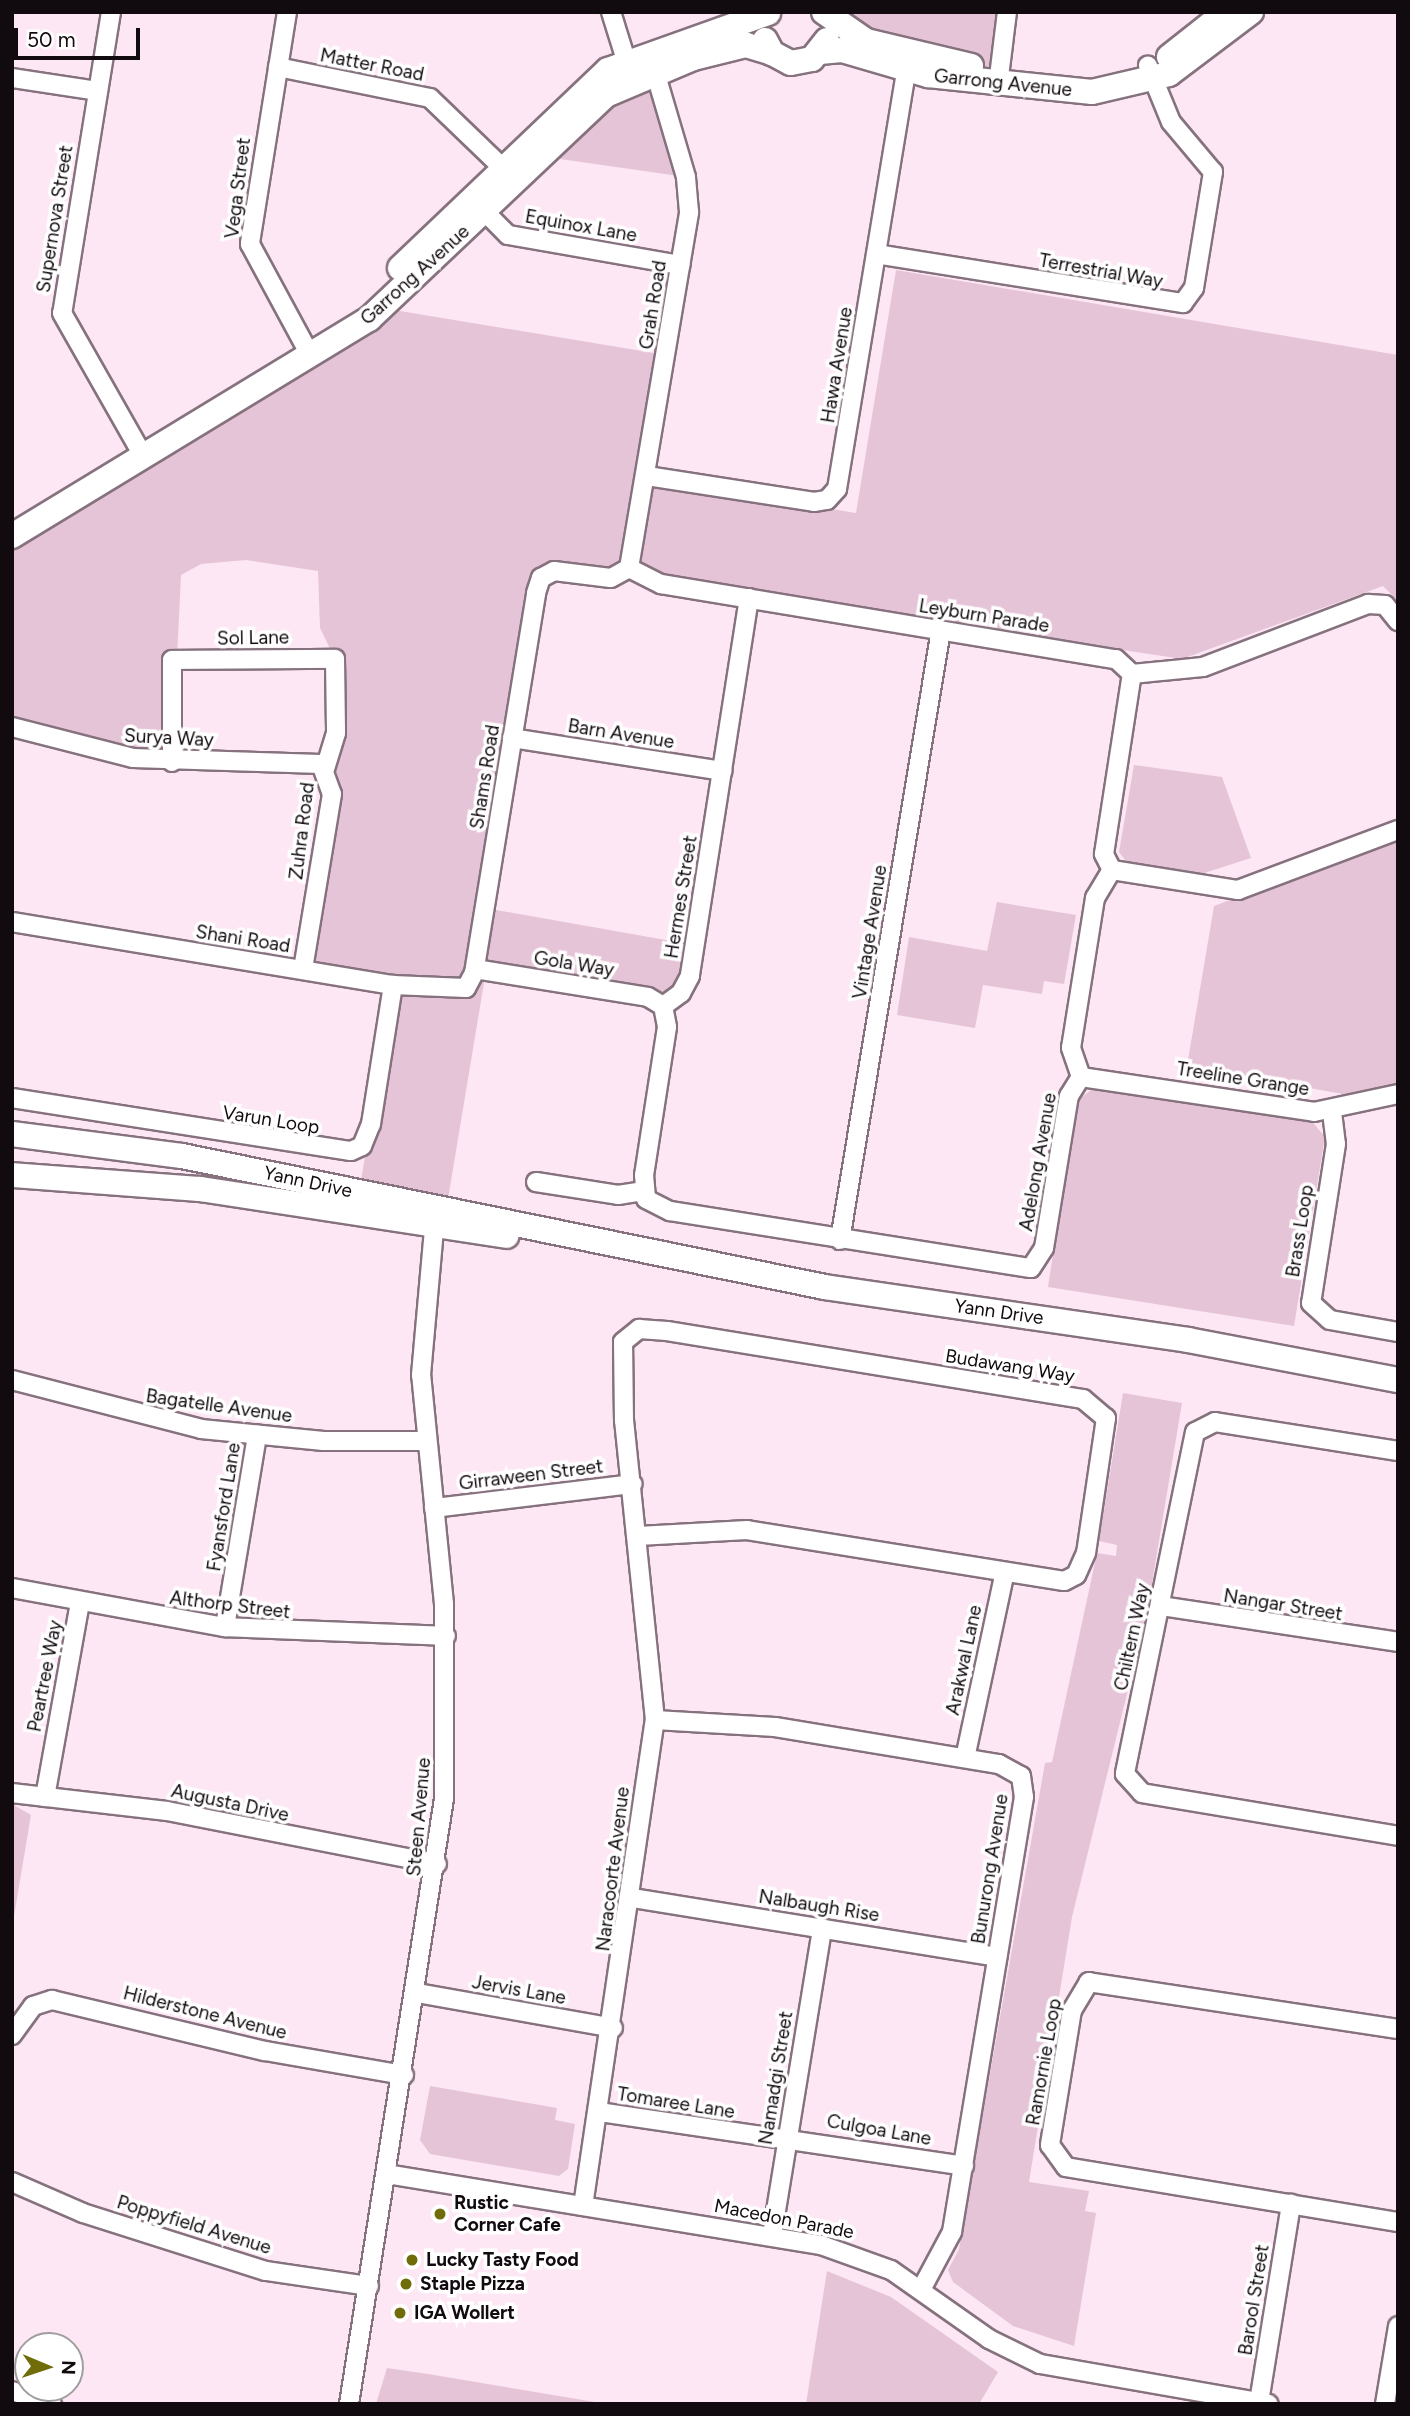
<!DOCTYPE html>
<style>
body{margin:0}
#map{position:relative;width:1410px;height:2416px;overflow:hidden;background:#fde7f4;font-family:Figtree,sans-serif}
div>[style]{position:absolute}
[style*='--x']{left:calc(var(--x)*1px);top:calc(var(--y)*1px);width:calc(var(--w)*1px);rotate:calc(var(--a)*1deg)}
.green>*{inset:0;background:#e6c4d8}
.roads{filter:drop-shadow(2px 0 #86727e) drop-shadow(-2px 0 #86727e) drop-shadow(0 2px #86727e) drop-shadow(0 -2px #86727e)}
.street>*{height:18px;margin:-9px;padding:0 9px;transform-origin:9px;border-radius:9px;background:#fff}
.secondary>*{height:24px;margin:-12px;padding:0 12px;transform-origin:12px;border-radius:12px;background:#fff}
.dots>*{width:19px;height:19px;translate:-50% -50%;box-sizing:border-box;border:4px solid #fff;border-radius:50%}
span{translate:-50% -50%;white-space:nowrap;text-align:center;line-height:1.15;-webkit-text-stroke:7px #fff;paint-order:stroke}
.street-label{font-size:19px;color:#110a0f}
.poi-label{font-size:19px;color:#110a0f;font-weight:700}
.left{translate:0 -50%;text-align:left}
.frame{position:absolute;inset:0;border:14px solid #110a0f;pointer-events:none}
.north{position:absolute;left:14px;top:2332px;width:70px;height:70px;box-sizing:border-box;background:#fff;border:2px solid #a09d9f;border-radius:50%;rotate:92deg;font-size:19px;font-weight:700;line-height:28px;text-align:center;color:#110a0f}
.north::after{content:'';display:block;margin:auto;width:24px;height:32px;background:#6f6c09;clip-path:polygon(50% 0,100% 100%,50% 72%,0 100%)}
.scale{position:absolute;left:14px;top:28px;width:126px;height:32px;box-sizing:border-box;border:4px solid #110a0f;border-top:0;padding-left:9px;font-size:21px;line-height:24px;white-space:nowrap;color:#110a0f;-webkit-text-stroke:5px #fff;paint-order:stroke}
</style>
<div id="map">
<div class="green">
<i style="clip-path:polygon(824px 12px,1007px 12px,1000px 69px,966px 65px)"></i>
<i style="clip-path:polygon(654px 69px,686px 177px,539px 156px)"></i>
<i style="clip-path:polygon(896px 270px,1398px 355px,1398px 601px,1383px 586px,1182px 659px,654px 579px,633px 568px,650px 479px,856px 513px)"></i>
<i style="clip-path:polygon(382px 308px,666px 355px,629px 568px,542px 578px,485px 908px,694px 945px,690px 976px,663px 1006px,486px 971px,446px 1211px,359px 1193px,393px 986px,303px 970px,332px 794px,335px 659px,320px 628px,318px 571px,246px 560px,201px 564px,181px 575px,172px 762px,12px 727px,12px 536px)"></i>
<i style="clip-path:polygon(1134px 765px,1222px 777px,1251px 858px,1201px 874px,1126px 861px,1119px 852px)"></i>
<i style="clip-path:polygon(1398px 837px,1398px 1084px,1354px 1096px,1187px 1066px,1214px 906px)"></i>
<i style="clip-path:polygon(997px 902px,1076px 915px,1064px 984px,1044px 981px,1042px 994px,983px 985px,975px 1028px,897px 1015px,909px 937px,987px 951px)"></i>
<i style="clip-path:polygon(1097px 1086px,1310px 1119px,1325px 1137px,1294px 1326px,1048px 1287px,1076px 1101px)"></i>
<i style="clip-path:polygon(1123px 1393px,1182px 1403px,1147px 1613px,1072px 1917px,1029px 2182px,1089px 2191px,1085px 2211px,1096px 2213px,1074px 2346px,1013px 2326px,953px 2282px,948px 2270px,959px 2249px,1045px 1763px,1052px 1762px,1097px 1553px,1116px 1556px,1117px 1545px,1099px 1541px)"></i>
<i style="clip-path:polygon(12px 1804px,31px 1815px,12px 1928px)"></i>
<i style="clip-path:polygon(430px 2086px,557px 2108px,555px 2120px,575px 2124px,568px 2169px,559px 2176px,430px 2154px,420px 2140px)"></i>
<i style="clip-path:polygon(827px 2271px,891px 2297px,998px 2372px,979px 2404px,806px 2404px)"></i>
<i style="clip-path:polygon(387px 2368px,428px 2374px,607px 2404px,376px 2404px)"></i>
</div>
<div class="roads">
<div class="street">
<i style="--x:111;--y:12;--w:305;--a:99.2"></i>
<i style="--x:62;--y:313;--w:162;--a:60.4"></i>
<i style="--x:287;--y:12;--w:235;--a:99.1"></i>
<i style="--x:250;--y:244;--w:126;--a:61.6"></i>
<i style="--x:611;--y:12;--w:64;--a:72.7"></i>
<i style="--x:278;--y:67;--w:155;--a:11.5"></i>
<i style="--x:430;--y:98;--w:114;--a:43.9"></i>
<i style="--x:12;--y:78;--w:87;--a:8.6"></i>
<i style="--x:998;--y:85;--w:74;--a:-83"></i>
<i style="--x:484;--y:211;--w:34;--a:45"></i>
<i style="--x:508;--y:235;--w:175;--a:9.9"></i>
<i style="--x:876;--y:254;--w:311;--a:9.1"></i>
<i style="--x:1183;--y:303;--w:19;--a:-54"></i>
<i style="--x:1194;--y:288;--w:118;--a:-80.7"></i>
<i style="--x:1213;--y:172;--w:65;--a:-130"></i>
<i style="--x:1171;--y:122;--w:61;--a:-112.3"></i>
<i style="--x:647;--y:476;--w:169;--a:8.8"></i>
<i style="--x:814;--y:502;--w:13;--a:-9"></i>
<i style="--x:827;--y:500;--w:15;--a:-48"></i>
<i style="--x:837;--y:489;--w:437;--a:-80.6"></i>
<i style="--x:629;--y:568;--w:361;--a:-80.4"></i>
<i style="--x:689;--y:212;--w:35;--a:-95"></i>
<i style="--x:686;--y:177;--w:117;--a:-106.4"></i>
<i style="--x:749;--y:598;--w:383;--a:98.9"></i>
<i style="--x:690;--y:976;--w:19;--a:118"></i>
<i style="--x:681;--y:993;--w:22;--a:144"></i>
<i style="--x:663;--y:1006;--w:21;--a:79"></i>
<i style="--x:667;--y:1027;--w:150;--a:98.8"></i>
<i style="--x:644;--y:1175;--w:24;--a:85"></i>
<i style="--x:646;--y:1199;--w:27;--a:27"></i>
<i style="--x:670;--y:1211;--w:365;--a:9"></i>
<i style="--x:1031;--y:1268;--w:24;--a:-57"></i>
<i style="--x:1044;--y:1248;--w:154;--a:-80.7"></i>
<i style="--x:1069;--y:1096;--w:22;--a:-58"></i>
<i style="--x:12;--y:727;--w:125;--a:14.4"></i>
<i style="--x:133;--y:758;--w:188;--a:1.8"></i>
<i style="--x:321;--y:764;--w:32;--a:70"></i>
<i style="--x:332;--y:794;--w:178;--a:99.4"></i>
<i style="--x:512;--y:738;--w:213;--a:8.9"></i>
<i style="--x:172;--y:762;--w:102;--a:-90"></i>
<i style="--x:172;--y:660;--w:163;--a:-0.4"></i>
<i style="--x:335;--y:659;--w:74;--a:89.2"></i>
<i style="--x:336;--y:733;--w:37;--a:107"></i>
<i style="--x:1112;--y:870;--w:128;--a:9"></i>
<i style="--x:1238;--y:890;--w:171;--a:-20.6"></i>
<i style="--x:12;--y:922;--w:386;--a:9.4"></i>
<i style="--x:393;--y:985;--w:73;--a:2.4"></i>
<i style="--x:466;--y:988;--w:17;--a:-62"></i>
<i style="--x:474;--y:973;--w:385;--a:-80.7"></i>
<i style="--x:536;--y:593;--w:16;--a:-72"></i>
<i style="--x:541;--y:578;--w:15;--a:-28"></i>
<i style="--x:554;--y:571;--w:57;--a:7"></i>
<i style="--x:611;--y:578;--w:21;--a:-29"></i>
<i style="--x:629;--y:568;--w:36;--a:27"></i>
<i style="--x:661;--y:584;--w:461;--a:9.4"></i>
<i style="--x:1116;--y:659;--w:22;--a:43"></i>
<i style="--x:1132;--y:674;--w:71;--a:-5.6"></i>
<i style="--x:1203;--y:667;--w:177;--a:-20.9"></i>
<i style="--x:1368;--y:604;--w:17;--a:3"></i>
<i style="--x:1385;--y:605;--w:21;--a:51"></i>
<i style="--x:475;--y:969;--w:175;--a:9.2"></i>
<i style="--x:648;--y:997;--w:17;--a:31"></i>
<i style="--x:1081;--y:1077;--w:31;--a:-109"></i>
<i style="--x:1071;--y:1048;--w:152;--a:-80.9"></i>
<i style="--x:1095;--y:898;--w:33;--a:-59"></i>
<i style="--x:1112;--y:870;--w:18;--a:-117"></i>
<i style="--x:1104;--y:854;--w:182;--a:-81.2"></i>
<i style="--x:1081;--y:1077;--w:236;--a:8.5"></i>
<i style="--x:1314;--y:1112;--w:86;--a:-12.1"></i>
<i style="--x:12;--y:1098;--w:343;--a:8.9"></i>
<i style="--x:351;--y:1151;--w:12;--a:-24"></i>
<i style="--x:362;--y:1146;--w:24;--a:-68"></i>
<i style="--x:371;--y:1124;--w:141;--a:-81"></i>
<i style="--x:1332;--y:1112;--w:32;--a:83"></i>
<i style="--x:1336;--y:1144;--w:161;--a:98.9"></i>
<i style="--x:1311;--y:1303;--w:25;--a:42"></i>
<i style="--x:1330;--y:1320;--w:69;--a:10"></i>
<i style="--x:536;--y:1182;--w:83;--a:9"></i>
<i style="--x:618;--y:1195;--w:25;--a:-9"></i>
<i style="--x:840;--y:1240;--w:618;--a:-80.6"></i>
<i style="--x:12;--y:1380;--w:195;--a:14.5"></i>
<i style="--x:201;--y:1429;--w:123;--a:5.6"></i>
<i style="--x:323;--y:1441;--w:101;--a:0"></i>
<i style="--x:1398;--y:1451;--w:185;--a:-171"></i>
<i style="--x:1215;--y:1422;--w:22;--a:153"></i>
<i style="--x:1195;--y:1432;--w:349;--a:101.6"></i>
<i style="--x:1125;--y:1774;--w:25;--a:48"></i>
<i style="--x:1142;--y:1793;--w:260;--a:9.5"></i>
<i style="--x:434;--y:1508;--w:200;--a:-6.9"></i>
<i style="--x:12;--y:1588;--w:217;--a:10.4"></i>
<i style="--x:225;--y:1627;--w:221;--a:2.3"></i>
<i style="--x:1161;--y:1606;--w:240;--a:8.6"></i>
<i style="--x:225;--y:1627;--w:195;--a:-80.5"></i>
<i style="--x:655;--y:1720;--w:120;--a:3.3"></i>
<i style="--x:775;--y:1727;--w:227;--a:9.4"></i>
<i style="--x:999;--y:1764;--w:25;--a:29"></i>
<i style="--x:1021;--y:1776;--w:21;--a:82"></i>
<i style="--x:1024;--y:1797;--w:441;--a:99.4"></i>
<i style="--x:952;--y:2232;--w:64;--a:118.2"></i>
<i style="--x:965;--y:1758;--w:190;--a:-77.9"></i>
<i style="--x:12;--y:1793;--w:156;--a:6.6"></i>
<i style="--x:167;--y:1811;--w:275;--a:11.1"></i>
<i style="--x:45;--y:1797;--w:197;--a:-79.8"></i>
<i style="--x:633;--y:1898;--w:369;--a:9.2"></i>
<i style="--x:417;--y:1993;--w:199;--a:10.1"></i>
<i style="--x:1398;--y:2029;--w:313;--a:-171.4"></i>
<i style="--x:1089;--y:1982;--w:33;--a:121"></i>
<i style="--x:1072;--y:2010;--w:137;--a:99.3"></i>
<i style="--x:1050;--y:2145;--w:27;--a:54"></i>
<i style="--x:1066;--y:2167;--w:337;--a:9.4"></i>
<i style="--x:12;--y:2035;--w:36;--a:-54"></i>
<i style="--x:33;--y:2006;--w:20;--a:-18"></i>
<i style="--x:52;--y:2000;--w:219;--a:13.5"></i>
<i style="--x:265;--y:2051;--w:141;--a:9.8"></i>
<i style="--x:599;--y:2112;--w:369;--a:8.4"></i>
<i style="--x:387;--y:2174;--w:440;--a:9.3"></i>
<i style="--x:821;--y:2245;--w:74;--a:19.7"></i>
<i style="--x:891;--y:2270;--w:120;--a:35.1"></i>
<i style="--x:989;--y:2339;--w:57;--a:26.1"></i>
<i style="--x:1040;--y:2364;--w:232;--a:9.9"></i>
<i style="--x:12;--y:2182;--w:77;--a:23.6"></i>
<i style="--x:83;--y:2213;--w:192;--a:17.6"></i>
<i style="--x:266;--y:2271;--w:104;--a:8.3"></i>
<i style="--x:583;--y:2206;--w:491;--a:-81.6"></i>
<i style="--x:655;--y:1720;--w:301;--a:-95.9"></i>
<i style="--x:624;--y:1421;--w:79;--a:-90.7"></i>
<i style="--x:623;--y:1342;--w:21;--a:-39"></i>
<i style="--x:639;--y:1329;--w:28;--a:4"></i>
<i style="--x:667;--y:1331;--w:422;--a:9.3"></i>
<i style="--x:1083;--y:1399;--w:30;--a:40"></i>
<i style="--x:1106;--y:1418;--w:136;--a:98.4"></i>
<i style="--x:1086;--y:1553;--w:24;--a:114"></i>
<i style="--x:1076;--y:1575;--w:13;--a:153"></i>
<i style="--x:1064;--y:1581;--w:321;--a:-170.9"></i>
<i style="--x:747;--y:1530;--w:109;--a:176.8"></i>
<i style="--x:772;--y:2235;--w:311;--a:-80.7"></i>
<i style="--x:12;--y:2391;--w:42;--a:18"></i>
<i style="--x:1259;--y:2402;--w:201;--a:-80.8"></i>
<i style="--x:349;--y:2404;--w:612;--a:-81.08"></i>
<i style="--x:444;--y:1799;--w:195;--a:-90"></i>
<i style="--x:444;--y:1604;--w:230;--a:-95.7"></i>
<i style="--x:421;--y:1375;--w:147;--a:-84.9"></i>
<i style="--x:1385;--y:2404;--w:79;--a:-80.5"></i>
</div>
<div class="secondary">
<i style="--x:824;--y:12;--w:51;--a:34.6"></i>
<i style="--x:866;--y:41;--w:108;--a:13.4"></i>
<i style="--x:765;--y:40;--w:15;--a:62"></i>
<i style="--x:772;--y:53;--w:21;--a:28"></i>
<i style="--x:791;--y:63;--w:21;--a:-11"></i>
<i style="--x:812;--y:59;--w:24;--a:-52"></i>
<i style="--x:820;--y:52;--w:22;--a:-5"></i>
<i style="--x:842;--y:50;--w:90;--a:16.2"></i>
<i style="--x:928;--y:75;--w:165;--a:5.9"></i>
<i style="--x:1092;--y:92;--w:79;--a:-13.2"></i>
<i style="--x:1169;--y:74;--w:103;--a:-37.1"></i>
<i style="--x:1169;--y:57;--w:73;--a:-38.3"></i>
<i style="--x:400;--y:268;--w:287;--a:-43.6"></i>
<i style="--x:608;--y:70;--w:170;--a:-19.6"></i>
<i style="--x:12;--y:536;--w:418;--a:-31.3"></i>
<i style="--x:369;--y:319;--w:326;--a:-43.4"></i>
<i style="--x:606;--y:95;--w:95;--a:-23"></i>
<i style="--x:693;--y:58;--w:55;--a:-13.8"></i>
<i style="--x:746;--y:45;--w:27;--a:17"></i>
<i style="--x:12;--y:1134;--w:171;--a:7.4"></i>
<i style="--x:182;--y:1156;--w:656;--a:11.52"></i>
<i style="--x:825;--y:1287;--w:367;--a:8.3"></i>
<i style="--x:1188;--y:1340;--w:214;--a:10.8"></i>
<i style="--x:12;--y:1175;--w:189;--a:4.3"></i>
<i style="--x:200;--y:1189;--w:310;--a:8.7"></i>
</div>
</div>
<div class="dots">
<i style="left:440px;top:2214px;background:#6f6c09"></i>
<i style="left:412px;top:2260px;background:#6f6c09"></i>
<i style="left:406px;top:2284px;background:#6f6c09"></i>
<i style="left:400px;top:2313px;background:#6f6c09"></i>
</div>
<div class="street-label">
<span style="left:372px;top:65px;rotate:11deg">Matter Road</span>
<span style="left:1003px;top:83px;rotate:6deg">Garrong Avenue</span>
<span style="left:238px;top:188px;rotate:-83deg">Vega Street</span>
<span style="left:55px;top:219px;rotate:-81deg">Supernova Street</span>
<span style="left:581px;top:226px;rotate:10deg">Equinox Lane</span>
<span style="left:1101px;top:271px;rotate:10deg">Terrestrial Way</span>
<span style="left:415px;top:275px;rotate:-42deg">Garrong Avenue</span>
<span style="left:653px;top:305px;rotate:-81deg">Grah Road</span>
<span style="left:837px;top:365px;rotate:-81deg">Hawa Avenue</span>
<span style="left:984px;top:616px;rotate:9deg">Leyburn Parade</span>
<span style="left:253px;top:638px;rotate:-1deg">Sol Lane</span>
<span style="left:621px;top:734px;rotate:9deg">Barn Avenue</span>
<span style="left:169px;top:738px;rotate:3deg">Surya Way</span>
<span style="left:485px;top:777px;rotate:-81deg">Shams Road</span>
<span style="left:302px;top:831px;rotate:-83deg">Zuhra Road</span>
<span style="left:681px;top:897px;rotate:-81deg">Hermes Street</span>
<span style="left:870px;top:932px;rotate:-81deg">Vintage Avenue</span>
<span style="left:243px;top:939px;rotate:9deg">Shani Road</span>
<span style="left:574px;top:964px;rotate:9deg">Gola Way</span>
<span style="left:1243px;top:1079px;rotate:9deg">Treeline Grange</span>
<span style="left:271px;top:1120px;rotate:9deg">Varun Loop</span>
<span style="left:1038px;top:1162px;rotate:-80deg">Adelong Avenue</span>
<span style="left:308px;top:1182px;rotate:12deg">Yann Drive</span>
<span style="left:1300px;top:1231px;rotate:-81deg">Brass Loop</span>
<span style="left:999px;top:1312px;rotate:8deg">Yann Drive</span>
<span style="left:1010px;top:1366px;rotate:9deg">Budawang Way</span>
<span style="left:219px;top:1406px;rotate:8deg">Bagatelle Avenue</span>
<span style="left:531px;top:1475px;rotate:-7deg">Girraween Street</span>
<span style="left:224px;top:1507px;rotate:-81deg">Fyansford Lane</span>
<span style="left:230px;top:1605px;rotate:7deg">Althorp Street</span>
<span style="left:1283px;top:1605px;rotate:9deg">Nangar Street</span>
<span style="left:1132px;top:1637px;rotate:-78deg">Chiltern Way</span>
<span style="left:964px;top:1660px;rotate:-78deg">Arakwal Lane</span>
<span style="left:45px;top:1676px;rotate:-79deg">Peartree Way</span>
<span style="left:230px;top:1803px;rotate:12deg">Augusta Drive</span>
<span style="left:419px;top:1817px;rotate:-85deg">Steen Avenue</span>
<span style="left:613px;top:1869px;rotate:-83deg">Naracoorte Avenue</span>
<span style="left:990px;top:1869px;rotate:-81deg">Bunurong Avenue</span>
<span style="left:819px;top:1906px;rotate:9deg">Nalbaugh Rise</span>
<span style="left:519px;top:1990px;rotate:10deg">Jervis Lane</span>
<span style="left:205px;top:2013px;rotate:14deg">Hilderstone Avenue</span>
<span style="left:1044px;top:2062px;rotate:-80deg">Ramornie Loop</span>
<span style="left:776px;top:2078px;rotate:-81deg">Namadgi Street</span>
<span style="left:676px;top:2103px;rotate:9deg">Tomaree Lane</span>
<span style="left:879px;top:2130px;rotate:10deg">Culgoa Lane</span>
<span style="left:784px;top:2219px;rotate:11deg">Macedon Parade</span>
<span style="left:194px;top:2225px;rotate:17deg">Poppyfield Avenue</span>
<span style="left:1254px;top:2300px;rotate:-81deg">Barool Street</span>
</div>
<div class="poi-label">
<span class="left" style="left:454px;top:2214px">Rustic<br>Corner Cafe</span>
<span class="left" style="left:426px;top:2260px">Lucky Tasty Food</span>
<span class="left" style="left:420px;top:2284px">Staple Pizza</span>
<span class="left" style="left:414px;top:2313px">IGA Wollert</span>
</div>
<div class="frame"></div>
<div class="north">N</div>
<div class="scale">50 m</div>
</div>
